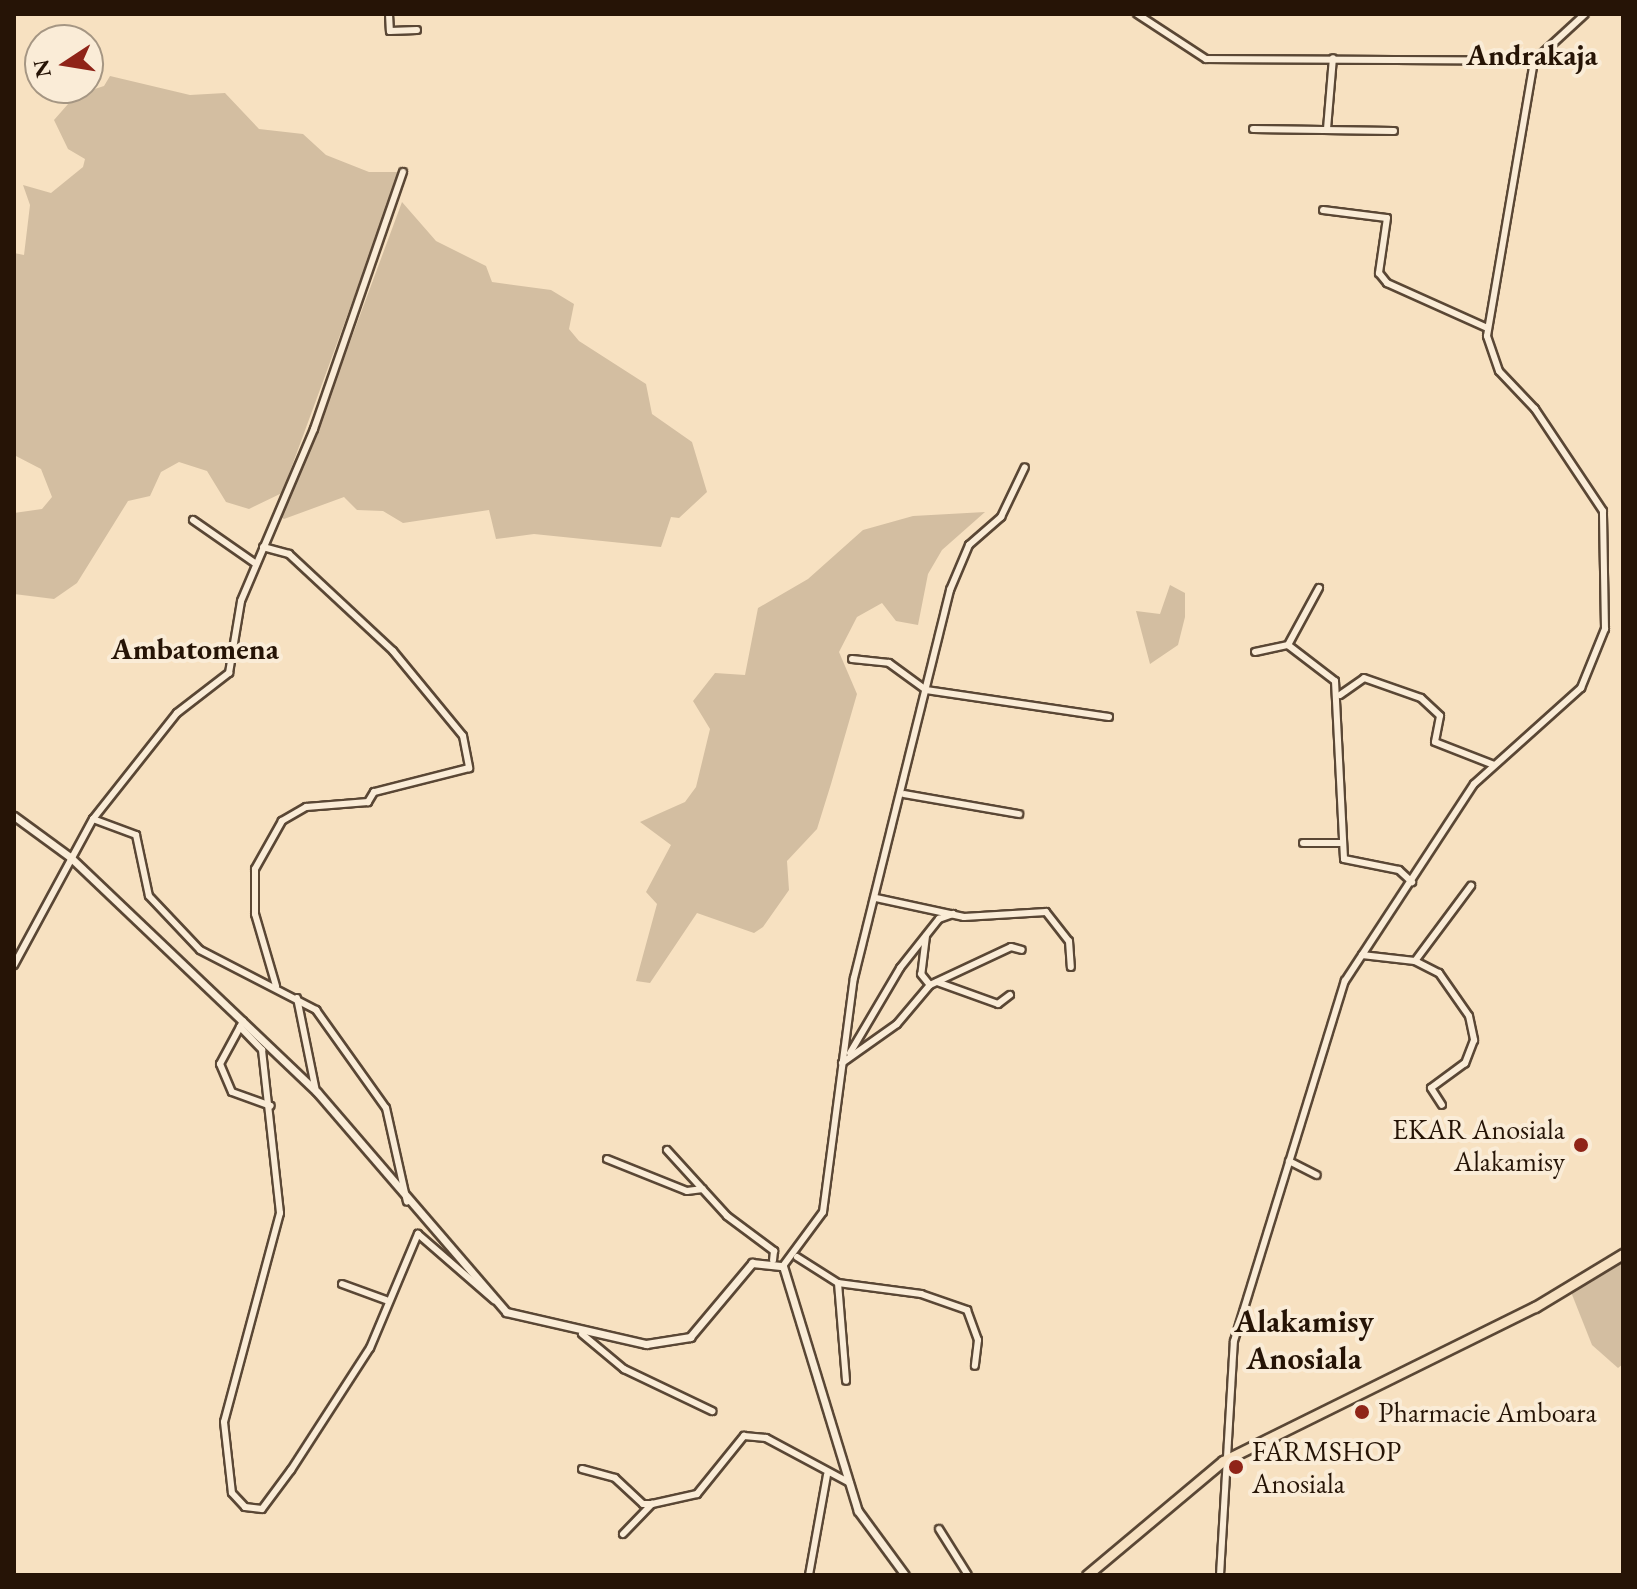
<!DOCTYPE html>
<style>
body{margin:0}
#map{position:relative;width:1637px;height:1589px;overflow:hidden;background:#f7e1c1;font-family:"EB Garamond",serif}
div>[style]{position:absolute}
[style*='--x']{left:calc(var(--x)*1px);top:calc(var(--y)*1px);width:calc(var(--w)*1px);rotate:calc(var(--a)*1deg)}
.green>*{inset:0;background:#d3bea1}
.roads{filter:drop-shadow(2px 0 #5a4735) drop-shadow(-2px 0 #5a4735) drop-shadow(0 2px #5a4735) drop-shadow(0 -2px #5a4735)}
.minor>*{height:6px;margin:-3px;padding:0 3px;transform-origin:3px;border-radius:3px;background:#faecd7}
.tertiary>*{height:7px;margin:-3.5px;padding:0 3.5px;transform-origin:3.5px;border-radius:3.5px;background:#faecd7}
.primary>*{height:9px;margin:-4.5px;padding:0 4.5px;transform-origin:4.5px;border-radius:4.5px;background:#f7e1c1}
.dots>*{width:22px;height:22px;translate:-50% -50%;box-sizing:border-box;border:4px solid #faecd7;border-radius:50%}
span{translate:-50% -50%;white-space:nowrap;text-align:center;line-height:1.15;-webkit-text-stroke:8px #faecd7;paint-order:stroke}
.poi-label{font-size:28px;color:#261406}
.right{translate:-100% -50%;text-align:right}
.left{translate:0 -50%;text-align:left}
.neighbourhood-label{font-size:30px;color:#261406;font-weight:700}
.quarter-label{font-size:32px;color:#261406;font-weight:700}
.frame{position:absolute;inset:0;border:16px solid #261406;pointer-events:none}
.north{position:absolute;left:24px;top:24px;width:80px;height:80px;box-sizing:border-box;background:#faecd7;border:2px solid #a59683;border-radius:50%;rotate:258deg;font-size:22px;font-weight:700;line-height:32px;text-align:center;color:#261406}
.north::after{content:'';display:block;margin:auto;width:28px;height:36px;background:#8f2418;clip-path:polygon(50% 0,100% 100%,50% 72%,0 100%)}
</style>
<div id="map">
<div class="green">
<i style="clip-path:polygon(110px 76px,190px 95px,225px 93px,259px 129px,303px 134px,326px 155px,369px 172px,398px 172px,397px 180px,282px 493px,249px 509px,226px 502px,207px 471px,179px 462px,161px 472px,150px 496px,128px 501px,77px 583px,54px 599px,14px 594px,14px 513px,42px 509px,52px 497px,41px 469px,14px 455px,14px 253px,24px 255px,30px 205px,23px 185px,51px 193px,83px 167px,85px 159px,68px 149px,54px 120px,76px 95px,104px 86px)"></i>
<i style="clip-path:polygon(402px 202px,436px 241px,486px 266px,492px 282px,551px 290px,574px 304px,569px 329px,579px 341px,646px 384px,652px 414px,692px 442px,707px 492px,679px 518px,671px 517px,661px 547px,534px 534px,496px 539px,489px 510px,403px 523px,383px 511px,357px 510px,344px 497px,284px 519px,276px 514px,307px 458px)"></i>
<i style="clip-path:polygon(985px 512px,942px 550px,928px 574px,918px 625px,896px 621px,882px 603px,857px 617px,839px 652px,857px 694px,831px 784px,817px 829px,787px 861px,789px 890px,763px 927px,754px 933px,697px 913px,650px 983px,636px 981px,657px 904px,646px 892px,671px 845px,640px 822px,685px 802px,696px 787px,710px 729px,693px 701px,715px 673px,745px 675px,758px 608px,808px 579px,863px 530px,913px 516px)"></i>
<i style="clip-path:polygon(1170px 585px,1185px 593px,1185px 617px,1178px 645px,1150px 664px,1136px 611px,1160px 614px)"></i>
<i style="clip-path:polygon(1623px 1263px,1623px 1364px,1618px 1368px,1592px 1345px,1571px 1292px)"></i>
</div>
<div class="roads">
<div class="minor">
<i style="--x:389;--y:14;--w:17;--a:87"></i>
<i style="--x:390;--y:31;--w:27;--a:-2"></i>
<i style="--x:1137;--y:14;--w:82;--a:33.1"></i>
<i style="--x:1206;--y:59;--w:328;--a:0.3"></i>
<i style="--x:1253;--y:129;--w:141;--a:0.8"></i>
<i style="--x:1327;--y:129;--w:71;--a:-85.2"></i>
<i style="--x:1323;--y:210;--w:64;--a:7.1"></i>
<i style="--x:1387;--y:218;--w:56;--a:98.3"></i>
<i style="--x:1379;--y:273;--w:13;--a:51"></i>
<i style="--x:1387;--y:283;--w:110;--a:24.2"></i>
<i style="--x:193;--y:520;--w:77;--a:34.9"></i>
<i style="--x:263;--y:547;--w:27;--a:15"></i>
<i style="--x:289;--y:554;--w:142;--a:43"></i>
<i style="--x:393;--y:651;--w:110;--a:50.5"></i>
<i style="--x:463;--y:736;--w:33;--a:79"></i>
<i style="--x:469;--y:768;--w:98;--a:165.8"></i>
<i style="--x:374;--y:792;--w:12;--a:121"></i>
<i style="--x:368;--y:802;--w:62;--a:175.4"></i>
<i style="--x:306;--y:807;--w:28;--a:150"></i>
<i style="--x:282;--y:821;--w:55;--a:119.4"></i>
<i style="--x:255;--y:869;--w:45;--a:90"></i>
<i style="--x:255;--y:914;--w:75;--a:73.7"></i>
<i style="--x:1288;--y:645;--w:65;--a:-61.5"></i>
<i style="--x:1255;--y:652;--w:34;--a:-12"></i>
<i style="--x:1288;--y:645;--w:59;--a:37.5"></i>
<i style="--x:1335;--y:681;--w:178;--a:87.1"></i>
<i style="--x:1344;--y:859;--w:56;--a:11.3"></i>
<i style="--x:1399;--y:870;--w:18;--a:43"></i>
<i style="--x:852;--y:659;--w:37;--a:6"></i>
<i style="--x:889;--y:663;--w:46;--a:36.1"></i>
<i style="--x:926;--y:690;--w:185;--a:8.4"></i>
<i style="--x:1340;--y:695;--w:29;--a:-35"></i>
<i style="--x:1364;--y:678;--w:60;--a:19.3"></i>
<i style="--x:1421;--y:698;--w:26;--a:43"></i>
<i style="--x:1440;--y:716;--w:26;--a:101"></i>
<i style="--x:1435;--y:742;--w:63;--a:21.3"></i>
<i style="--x:904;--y:794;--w:117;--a:9.9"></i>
<i style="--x:93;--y:819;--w:46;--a:20.4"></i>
<i style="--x:136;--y:835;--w:62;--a:78"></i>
<i style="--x:149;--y:896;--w:74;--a:46.6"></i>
<i style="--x:200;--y:950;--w:131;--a:27.3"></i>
<i style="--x:316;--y:1010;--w:120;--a:54.5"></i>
<i style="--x:386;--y:1108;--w:96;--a:77.4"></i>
<i style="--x:1303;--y:843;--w:37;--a:0"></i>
<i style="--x:876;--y:898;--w:90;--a:12.2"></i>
<i style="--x:964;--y:917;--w:82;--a:-3.5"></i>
<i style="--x:1046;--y:912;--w:37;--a:52"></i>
<i style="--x:1069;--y:941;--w:26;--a:86"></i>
<i style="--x:926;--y:936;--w:38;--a:97"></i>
<i style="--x:921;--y:974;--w:14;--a:51"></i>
<i style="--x:1362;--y:955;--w:53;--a:6.5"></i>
<i style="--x:1415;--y:961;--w:27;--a:27"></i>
<i style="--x:1439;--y:973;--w:52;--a:55.1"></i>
<i style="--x:1469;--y:1016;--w:25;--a:78"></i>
<i style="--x:1474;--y:1040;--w:25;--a:111"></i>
<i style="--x:1465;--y:1063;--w:42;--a:143.7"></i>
<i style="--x:1431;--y:1088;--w:20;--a:57"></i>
<i style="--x:1415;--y:961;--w:94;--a:-53.3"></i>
<i style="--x:14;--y:965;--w:166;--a:-61.6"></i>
<i style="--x:93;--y:819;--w:135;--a:-51.6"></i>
<i style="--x:177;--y:713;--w:66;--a:-37.6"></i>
<i style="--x:229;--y:673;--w:73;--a:-80.5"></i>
<i style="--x:241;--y:601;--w:187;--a:-67"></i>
<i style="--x:314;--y:429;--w:272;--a:-70.9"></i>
<i style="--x:937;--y:982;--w:65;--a:19.8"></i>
<i style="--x:998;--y:1004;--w:15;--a:-37"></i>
<i style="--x:297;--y:998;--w:95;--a:78.5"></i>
<i style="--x:243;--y:1021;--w:7;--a:117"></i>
<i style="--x:240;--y:1027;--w:32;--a:46"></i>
<i style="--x:262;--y:1050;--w:164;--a:83.7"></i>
<i style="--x:280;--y:1213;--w:216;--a:105"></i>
<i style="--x:224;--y:1422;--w:71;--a:83.6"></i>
<i style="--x:232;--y:1493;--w:19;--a:47"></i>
<i style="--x:245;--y:1507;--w:17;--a:7"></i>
<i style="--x:262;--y:1509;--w:49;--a:-53.4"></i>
<i style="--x:291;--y:1470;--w:145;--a:-57.1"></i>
<i style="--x:370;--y:1348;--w:124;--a:-67.2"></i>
<i style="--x:418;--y:1234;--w:101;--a:41"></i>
<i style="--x:240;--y:1027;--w:42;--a:118.4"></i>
<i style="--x:220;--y:1064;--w:30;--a:67"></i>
<i style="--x:232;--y:1092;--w:41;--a:19.7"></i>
<i style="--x:850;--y:1053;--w:99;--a:-59.5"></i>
<i style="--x:900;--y:968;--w:63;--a:-51.5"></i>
<i style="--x:939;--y:919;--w:15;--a:-20"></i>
<i style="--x:842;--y:1063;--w:67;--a:-35.3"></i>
<i style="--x:897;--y:1024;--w:51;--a:-49.8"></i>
<i style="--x:930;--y:985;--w:89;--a:-25.1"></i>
<i style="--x:1011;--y:947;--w:11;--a:15"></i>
<i style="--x:667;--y:1150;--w:89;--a:47.7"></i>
<i style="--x:727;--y:1216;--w:59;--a:36.7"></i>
<i style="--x:774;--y:1251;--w:9;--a:96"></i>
<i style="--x:607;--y:1159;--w:86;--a:21.8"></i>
<i style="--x:687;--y:1191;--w:16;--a:-7"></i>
<i style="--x:1289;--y:1161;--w:31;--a:27"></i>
<i style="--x:797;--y:1257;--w:49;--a:32.4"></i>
<i style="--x:838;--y:1283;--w:84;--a:7.5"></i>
<i style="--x:921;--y:1294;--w:49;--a:19.2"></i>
<i style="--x:967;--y:1310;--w:32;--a:70"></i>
<i style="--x:978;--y:1340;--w:26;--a:97"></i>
<i style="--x:783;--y:1266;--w:67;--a:-53.5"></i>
<i style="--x:823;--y:1212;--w:236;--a:-82.5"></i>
<i style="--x:854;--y:978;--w:400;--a:-76.1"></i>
<i style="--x:950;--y:590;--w:49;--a:-67.1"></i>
<i style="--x:969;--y:545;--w:43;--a:-41.2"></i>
<i style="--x:1001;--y:517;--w:55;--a:-64.4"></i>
<i style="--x:838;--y:1283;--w:98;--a:85.3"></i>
<i style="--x:342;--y:1284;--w:47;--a:20"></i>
<i style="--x:582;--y:1334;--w:55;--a:39.8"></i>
<i style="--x:624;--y:1369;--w:98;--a:25.5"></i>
<i style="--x:582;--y:1469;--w:34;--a:15"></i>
<i style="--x:615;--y:1478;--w:38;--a:43"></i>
<i style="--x:643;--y:1504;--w:9;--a:0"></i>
<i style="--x:939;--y:1529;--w:54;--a:57.8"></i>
<i style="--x:623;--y:1534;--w:42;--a:-46"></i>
<i style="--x:652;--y:1504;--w:46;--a:-12.5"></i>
<i style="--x:697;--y:1494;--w:75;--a:-51"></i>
<i style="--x:744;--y:1436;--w:22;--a:5"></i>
<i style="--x:766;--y:1438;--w:95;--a:28.2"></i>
<i style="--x:809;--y:1575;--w:102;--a:-79.8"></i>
<i style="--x:1220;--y:1575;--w:234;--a:-86.6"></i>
<i style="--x:1234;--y:1341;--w:377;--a:-72.9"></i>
<i style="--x:1345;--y:981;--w:235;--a:-56.8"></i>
<i style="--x:1474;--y:784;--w:144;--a:-41.9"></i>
<i style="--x:1581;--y:688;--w:64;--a:-67.9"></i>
<i style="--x:1605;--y:629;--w:118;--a:-91"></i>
<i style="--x:1603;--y:511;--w:123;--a:-123.7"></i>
<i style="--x:1535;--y:409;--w:52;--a:-133.5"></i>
<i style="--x:1499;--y:371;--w:37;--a:-109"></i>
<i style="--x:1487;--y:336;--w:279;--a:-80.3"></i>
<i style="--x:1534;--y:61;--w:69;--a:-42.7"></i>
</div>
<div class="tertiary">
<i style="--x:14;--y:816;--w:69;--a:36.2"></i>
<i style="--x:70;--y:857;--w:341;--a:43.6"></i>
<i style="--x:317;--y:1092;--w:290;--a:49.3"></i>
<i style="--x:506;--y:1312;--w:144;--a:12.9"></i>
<i style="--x:646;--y:1344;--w:45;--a:-9"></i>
<i style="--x:690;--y:1337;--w:97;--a:-50"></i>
<i style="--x:752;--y:1263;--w:31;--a:6"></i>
<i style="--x:783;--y:1266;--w:256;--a:73"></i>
<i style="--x:858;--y:1511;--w:79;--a:53.7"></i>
</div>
<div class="primary">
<i style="--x:1087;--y:1575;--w:177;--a:-40"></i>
<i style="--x:1223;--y:1461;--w:348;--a:-26.3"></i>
<i style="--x:1535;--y:1307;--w:103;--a:-31.1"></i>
</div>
</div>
<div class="dots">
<i style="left:1581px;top:1145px;background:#8f2418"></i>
<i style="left:1362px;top:1412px;background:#8f2418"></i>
<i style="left:1236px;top:1467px;background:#8f2418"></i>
</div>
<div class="poi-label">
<span class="right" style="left:1565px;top:1145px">EKAR Anosiala<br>Alakamisy</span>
<span class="left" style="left:1378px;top:1412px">Pharmacie Amboara</span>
<span class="left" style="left:1252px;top:1467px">FARMSHOP<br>Anosiala</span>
</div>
<div class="neighbourhood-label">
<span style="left:1532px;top:55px">Andrakaja</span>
<span style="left:195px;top:649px">Ambatomena</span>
</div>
<div class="quarter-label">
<span style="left:1304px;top:1340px">Alakamisy<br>Anosiala</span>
</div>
<div class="frame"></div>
<div class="north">N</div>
</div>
